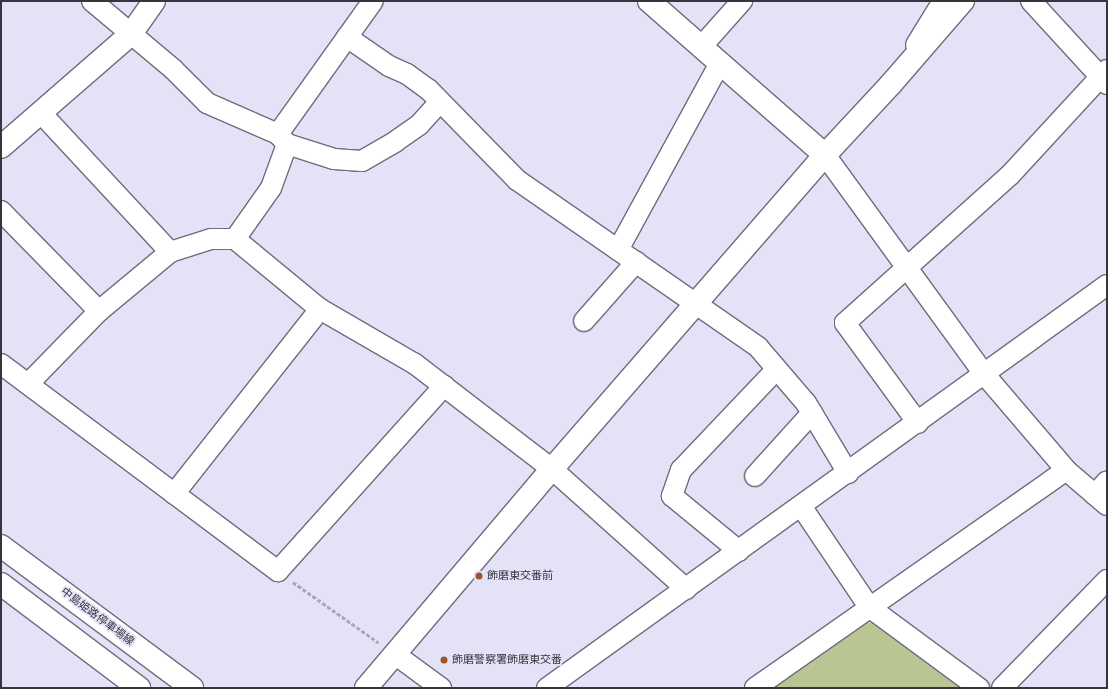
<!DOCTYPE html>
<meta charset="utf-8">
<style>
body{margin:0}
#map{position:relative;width:1108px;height:689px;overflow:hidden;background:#e4e2f7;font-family:Roboto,"Noto Sans JP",sans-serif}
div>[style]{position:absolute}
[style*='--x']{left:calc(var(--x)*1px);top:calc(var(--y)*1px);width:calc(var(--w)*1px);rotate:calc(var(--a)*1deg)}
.green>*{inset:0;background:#b9c694}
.path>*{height:2.5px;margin-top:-1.25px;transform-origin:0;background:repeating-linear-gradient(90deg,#a8a6b7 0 4px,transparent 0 6px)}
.roads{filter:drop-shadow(1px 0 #6f6c7f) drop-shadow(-1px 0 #6f6c7f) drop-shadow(0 1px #6f6c7f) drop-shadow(0 -1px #6f6c7f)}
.minor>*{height:20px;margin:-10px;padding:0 10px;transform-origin:10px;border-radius:10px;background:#fff}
.tertiary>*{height:22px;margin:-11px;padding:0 11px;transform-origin:11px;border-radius:11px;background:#fff}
.secondary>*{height:22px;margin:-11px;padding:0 11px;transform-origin:11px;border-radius:11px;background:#fff}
.dots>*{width:11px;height:11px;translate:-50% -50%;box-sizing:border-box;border:2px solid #e4e2f7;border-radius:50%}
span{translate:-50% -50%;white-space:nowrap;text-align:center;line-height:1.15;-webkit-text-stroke:3.5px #e4e2f7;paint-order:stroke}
.poi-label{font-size:11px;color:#36353d}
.left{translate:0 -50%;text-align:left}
.street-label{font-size:11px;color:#36353d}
.frame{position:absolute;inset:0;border:2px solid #36353d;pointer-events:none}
</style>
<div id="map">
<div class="green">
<i style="clip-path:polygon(864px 622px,878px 624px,966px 688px,770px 688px)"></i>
</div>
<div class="path">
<i style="--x:293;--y:582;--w:105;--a:35.3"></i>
</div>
<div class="roads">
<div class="minor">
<i style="--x:92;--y:1;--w:106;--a:40"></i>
<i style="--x:173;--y:69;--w:48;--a:45"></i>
<i style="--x:207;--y:103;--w:77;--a:23.6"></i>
<i style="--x:1031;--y:1;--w:113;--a:47.5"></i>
<i style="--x:347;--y:37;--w:51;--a:34.6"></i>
<i style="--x:389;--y:66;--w:20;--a:24"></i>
<i style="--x:407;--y:74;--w:27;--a:36"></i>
<i style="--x:429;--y:90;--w:126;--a:45.6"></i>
<i style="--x:517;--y:180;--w:293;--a:34.7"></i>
<i style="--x:758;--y:347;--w:74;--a:49.4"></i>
<i style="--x:806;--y:403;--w:82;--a:59"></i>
<i style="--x:916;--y:45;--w:52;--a:-58.5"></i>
<i style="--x:701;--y:47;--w:62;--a:-48.3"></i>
<i style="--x:41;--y:113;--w:190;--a:47.1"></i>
<i style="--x:287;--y:144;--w:49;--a:17.7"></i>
<i style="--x:334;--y:159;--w:28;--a:4"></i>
<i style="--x:362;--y:161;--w:39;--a:-30"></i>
<i style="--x:396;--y:141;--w:28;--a:-35"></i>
<i style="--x:419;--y:125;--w:31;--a:-48"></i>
<i style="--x:825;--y:155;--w:272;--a:54"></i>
<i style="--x:985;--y:375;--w:125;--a:49.5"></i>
<i style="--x:1066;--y:470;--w:54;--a:40.5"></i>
<i style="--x:1;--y:211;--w:140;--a:45.6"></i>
<i style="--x:235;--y:239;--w:62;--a:-54.8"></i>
<i style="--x:271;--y:188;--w:47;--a:-70"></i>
<i style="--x:287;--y:144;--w:13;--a:-132"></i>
<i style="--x:278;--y:134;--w:163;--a:-54.5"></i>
<i style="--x:618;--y:250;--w:213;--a:-61.4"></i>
<i style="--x:584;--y:321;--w:79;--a:-48.6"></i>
<i style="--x:1;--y:364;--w:346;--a:36.8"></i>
<i style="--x:278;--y:571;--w:249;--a:-48.1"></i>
<i style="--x:28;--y:384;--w:102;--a:-45.8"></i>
<i style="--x:99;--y:311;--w:92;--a:-39.7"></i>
<i style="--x:170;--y:252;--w:43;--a:-17.6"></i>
<i style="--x:211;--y:239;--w:24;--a:0"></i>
<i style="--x:235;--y:239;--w:110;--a:39.5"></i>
<i style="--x:320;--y:309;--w:110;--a:30.1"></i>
<i style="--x:415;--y:364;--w:173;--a:37.5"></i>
<i style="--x:552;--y:469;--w:180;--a:41.8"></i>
<i style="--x:918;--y:423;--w:124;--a:-126.1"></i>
<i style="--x:845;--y:323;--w:222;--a:-41.9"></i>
<i style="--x:1010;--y:175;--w:143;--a:-47.3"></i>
<i style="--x:755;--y:476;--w:85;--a:-47.9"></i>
<i style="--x:174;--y:494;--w:236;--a:-51.7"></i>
<i style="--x:1095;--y:495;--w:18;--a:-49"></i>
<i style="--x:801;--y:506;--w:122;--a:56"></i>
<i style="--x:869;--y:607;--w:137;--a:36.4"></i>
<i style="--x:739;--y:551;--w:87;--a:-140.6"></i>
<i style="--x:672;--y:496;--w:28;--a:-71"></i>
<i style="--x:681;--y:470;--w:139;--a:-46.5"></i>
<i style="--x:396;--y:655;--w:56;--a:36.3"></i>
<i style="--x:547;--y:688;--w:690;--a:-35.74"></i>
<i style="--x:755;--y:688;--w:380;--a:-35"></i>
<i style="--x:1002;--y:688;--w:151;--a:-45.8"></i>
</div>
<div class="tertiary">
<i style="--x:649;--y:1;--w:234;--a:41.2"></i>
<i style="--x:1;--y:147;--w:172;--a:-41"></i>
<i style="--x:131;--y:34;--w:40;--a:-55.1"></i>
<i style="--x:366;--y:688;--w:287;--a:-49.7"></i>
<i style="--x:552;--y:469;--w:416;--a:-49"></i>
<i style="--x:825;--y:155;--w:97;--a:-47.1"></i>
<i style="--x:891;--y:84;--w:110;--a:-49.1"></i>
</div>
<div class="secondary">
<i style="--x:1;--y:546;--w:238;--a:36.6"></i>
<i style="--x:1;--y:584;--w:173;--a:37"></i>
</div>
</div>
<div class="dots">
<i style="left:479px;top:576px;background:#9b562b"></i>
<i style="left:444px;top:660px;background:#9b562b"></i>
</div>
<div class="poi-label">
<span class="left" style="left:487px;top:576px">飾磨東交番前</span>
<span class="left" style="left:452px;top:660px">飾磨警察署飾磨東交番</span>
</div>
<div class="street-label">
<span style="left:97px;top:617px;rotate:37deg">中島姫路停車場線</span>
</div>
<div class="frame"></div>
</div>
